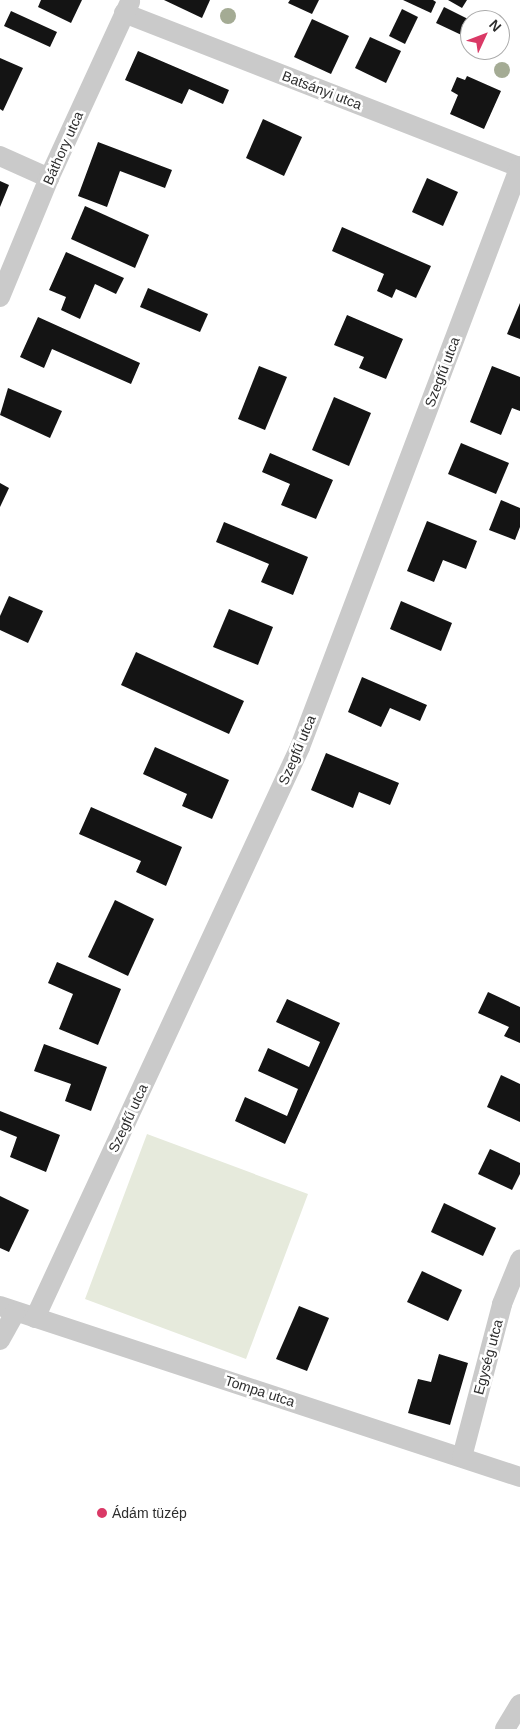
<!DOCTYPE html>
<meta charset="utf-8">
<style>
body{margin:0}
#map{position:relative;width:520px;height:1729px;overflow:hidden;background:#fff;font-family:Helvetica,sans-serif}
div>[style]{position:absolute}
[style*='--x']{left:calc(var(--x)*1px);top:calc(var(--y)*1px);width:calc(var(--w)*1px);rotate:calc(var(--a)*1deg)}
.green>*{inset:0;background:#e6eadc}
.building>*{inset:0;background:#141414}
.minor>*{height:20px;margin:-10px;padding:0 10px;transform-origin:10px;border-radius:10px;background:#cacaca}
.trees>*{width:16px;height:16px;margin:-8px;border-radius:50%;background:#a4ab94}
.dots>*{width:14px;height:14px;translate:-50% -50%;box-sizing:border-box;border:2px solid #fff;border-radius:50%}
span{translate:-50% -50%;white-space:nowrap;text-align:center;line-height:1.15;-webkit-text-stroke:5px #fff;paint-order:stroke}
.street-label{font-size:14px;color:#2d2d2d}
.poi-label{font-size:14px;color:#2d2d2d}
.left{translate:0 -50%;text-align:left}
.north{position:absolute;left:460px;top:10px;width:50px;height:50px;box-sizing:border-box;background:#fff;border:1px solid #ababab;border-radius:50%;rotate:47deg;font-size:14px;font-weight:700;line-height:20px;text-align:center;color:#2d2d2d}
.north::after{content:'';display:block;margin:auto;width:18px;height:22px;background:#da3966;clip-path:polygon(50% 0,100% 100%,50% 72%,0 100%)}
</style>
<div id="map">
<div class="green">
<i style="clip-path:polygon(147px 1134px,308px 1194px,246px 1359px,85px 1299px)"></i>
</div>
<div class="building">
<i style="clip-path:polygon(41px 0,82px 0,71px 23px,38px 7px)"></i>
<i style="clip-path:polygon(164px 0,210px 0,202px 18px)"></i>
<i style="clip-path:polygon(290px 0,319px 0,312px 14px,288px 3px)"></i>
<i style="clip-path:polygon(403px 0,433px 0,436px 2px,431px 13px)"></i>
<i style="clip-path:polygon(448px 0,467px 0,462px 8px)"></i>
<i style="clip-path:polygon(444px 7px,470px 20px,470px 39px,436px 23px)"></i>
<i style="clip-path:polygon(402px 9px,418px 17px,405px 44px,389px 36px)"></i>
<i style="clip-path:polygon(11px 11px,57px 32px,50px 47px,4px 26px)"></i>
<i style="clip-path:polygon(312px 19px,349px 36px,331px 74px,294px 57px)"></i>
<i style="clip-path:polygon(370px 37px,401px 51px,386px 83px,355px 68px)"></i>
<i style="clip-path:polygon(138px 51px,229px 90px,223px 104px,189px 89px,182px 104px,125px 80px)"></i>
<i style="clip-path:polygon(0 58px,23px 68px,3px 111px,0 109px)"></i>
<i style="clip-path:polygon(467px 76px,501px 91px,484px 129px,450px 114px,458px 95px,451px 91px,457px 77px,465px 80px)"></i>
<i style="clip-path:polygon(263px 119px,302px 137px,284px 176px,246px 158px)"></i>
<i style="clip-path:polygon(98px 142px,172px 170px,165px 188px,120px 171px,107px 207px,78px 196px)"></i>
<i style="clip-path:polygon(427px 178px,458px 192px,443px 226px,412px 212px)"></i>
<i style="clip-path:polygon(0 181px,9px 185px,0 207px)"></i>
<i style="clip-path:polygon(85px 206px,149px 235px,135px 268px,71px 239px)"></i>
<i style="clip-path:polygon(342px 227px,431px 266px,416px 298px,396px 289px,392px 298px,377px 291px,384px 274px,332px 251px)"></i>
<i style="clip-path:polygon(66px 252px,124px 278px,116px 294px,95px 284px,80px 319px,61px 310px,66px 297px,49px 290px)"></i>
<i style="clip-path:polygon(148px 288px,208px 314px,200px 332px,140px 307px)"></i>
<i style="clip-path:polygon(520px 303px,520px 339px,507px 334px)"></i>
<i style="clip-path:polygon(347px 315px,403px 339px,386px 379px,359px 368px,364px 357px,334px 345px)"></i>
<i style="clip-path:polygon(38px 317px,140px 363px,131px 384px,52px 349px,44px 368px,20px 357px)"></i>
<i style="clip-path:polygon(259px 366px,287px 377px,265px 430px,238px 419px)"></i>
<i style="clip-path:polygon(492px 366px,520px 377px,520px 411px,512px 408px,501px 435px,470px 422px)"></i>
<i style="clip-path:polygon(8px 388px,62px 411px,50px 438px,0 415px)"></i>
<i style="clip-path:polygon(334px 397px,371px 413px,349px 466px,312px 450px)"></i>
<i style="clip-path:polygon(461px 443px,509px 463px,496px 494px,448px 474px)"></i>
<i style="clip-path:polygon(270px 453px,333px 480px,316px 519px,281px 505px,290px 484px,262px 472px)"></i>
<i style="clip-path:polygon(0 483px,9px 488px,0 507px)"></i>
<i style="clip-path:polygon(501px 500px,520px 508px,520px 527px,515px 540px,489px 530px)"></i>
<i style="clip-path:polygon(427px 521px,477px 541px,466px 569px,443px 560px,434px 582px,407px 571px)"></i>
<i style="clip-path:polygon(224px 522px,308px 557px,293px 595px,261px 582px,269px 564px,216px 542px)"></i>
<i style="clip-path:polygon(9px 596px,43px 611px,28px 643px,0 630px,0 616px)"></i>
<i style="clip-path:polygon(401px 601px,452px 623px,441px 651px,390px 629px)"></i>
<i style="clip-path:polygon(229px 609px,273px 627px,258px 665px,213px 647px)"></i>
<i style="clip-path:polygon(136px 652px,244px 701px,229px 734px,121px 685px)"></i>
<i style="clip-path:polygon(362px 677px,427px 705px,420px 721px,390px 708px,381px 727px,348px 712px)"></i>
<i style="clip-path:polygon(155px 747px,229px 780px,212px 819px,182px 806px,187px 794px,143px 774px)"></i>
<i style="clip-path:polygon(326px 753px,399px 783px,390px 805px,359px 792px,353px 808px,311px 790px)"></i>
<i style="clip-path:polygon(91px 807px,182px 847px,166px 886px,136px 872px,141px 861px,79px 834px)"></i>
<i style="clip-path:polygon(115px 900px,154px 919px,128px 976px,88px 957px)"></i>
<i style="clip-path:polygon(57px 962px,121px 989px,98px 1045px,59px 1029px,73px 994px,48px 983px)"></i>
<i style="clip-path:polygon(488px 992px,520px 1007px,520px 1043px,504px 1036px,509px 1027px,478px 1013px)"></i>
<i style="clip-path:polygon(287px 999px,340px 1023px,285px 1144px,235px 1121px,245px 1097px,287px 1116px,298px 1089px,258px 1071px,268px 1048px,309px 1067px,320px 1042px,276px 1022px)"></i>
<i style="clip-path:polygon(44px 1044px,107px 1067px,91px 1111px,65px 1101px,71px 1084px,34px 1071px)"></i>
<i style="clip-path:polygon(501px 1075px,520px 1084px,520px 1122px,487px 1107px)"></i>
<i style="clip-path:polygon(0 1111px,60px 1135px,46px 1172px,10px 1157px,17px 1137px,0 1130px)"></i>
<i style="clip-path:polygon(490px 1149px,520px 1163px,520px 1174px,512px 1190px,478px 1174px)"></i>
<i style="clip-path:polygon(0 1196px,29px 1210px,9px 1252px,0 1248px)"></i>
<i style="clip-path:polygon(444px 1203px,496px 1228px,483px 1256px,431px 1232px)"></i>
<i style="clip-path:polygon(422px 1271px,462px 1290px,448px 1321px,407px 1302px)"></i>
<i style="clip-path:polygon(299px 1306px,329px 1318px,307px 1371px,276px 1359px)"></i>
<i style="clip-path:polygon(439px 1354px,468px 1363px,450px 1425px,408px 1413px,418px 1379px,431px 1382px)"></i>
</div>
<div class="minor">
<i style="--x:124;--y:13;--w:425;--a:21.3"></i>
<i style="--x:0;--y:156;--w:54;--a:24.2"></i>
<i style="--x:0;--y:297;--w:129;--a:-67.6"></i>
<i style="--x:49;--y:178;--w:194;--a:-65.3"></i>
<i style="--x:0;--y:1306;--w:547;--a:18.2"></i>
<i style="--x:35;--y:1318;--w:629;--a:-65.1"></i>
<i style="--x:300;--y:747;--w:621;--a:-69.26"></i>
<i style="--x:0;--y:1340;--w:31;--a:-61"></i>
<i style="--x:462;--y:1457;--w:158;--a:-75.3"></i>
<i style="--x:502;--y:1304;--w:48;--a:-67.8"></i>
<i style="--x:505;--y:1729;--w:29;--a:-59"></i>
</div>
<div class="trees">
<i style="left:228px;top:16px"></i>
<i style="left:502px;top:70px"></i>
</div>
<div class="dots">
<i style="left:102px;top:1513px;background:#da3966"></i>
</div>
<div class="street-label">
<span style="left:322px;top:90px;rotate:21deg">Batsányi utca</span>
<span style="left:63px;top:148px;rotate:-66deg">Báthory utca</span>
<span style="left:442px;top:372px;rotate:-69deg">Szegfű utca</span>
<span style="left:297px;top:750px;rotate:-67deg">Szegfű utca</span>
<span style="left:128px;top:1118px;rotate:-65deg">Szegfű utca</span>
<span style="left:488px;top:1357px;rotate:-75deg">Egység utca</span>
<span style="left:260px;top:1391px;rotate:18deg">Tompa utca</span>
</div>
<div class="poi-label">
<span class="left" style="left:112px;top:1513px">Ádám tüzép</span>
</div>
<div class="north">N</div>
</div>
